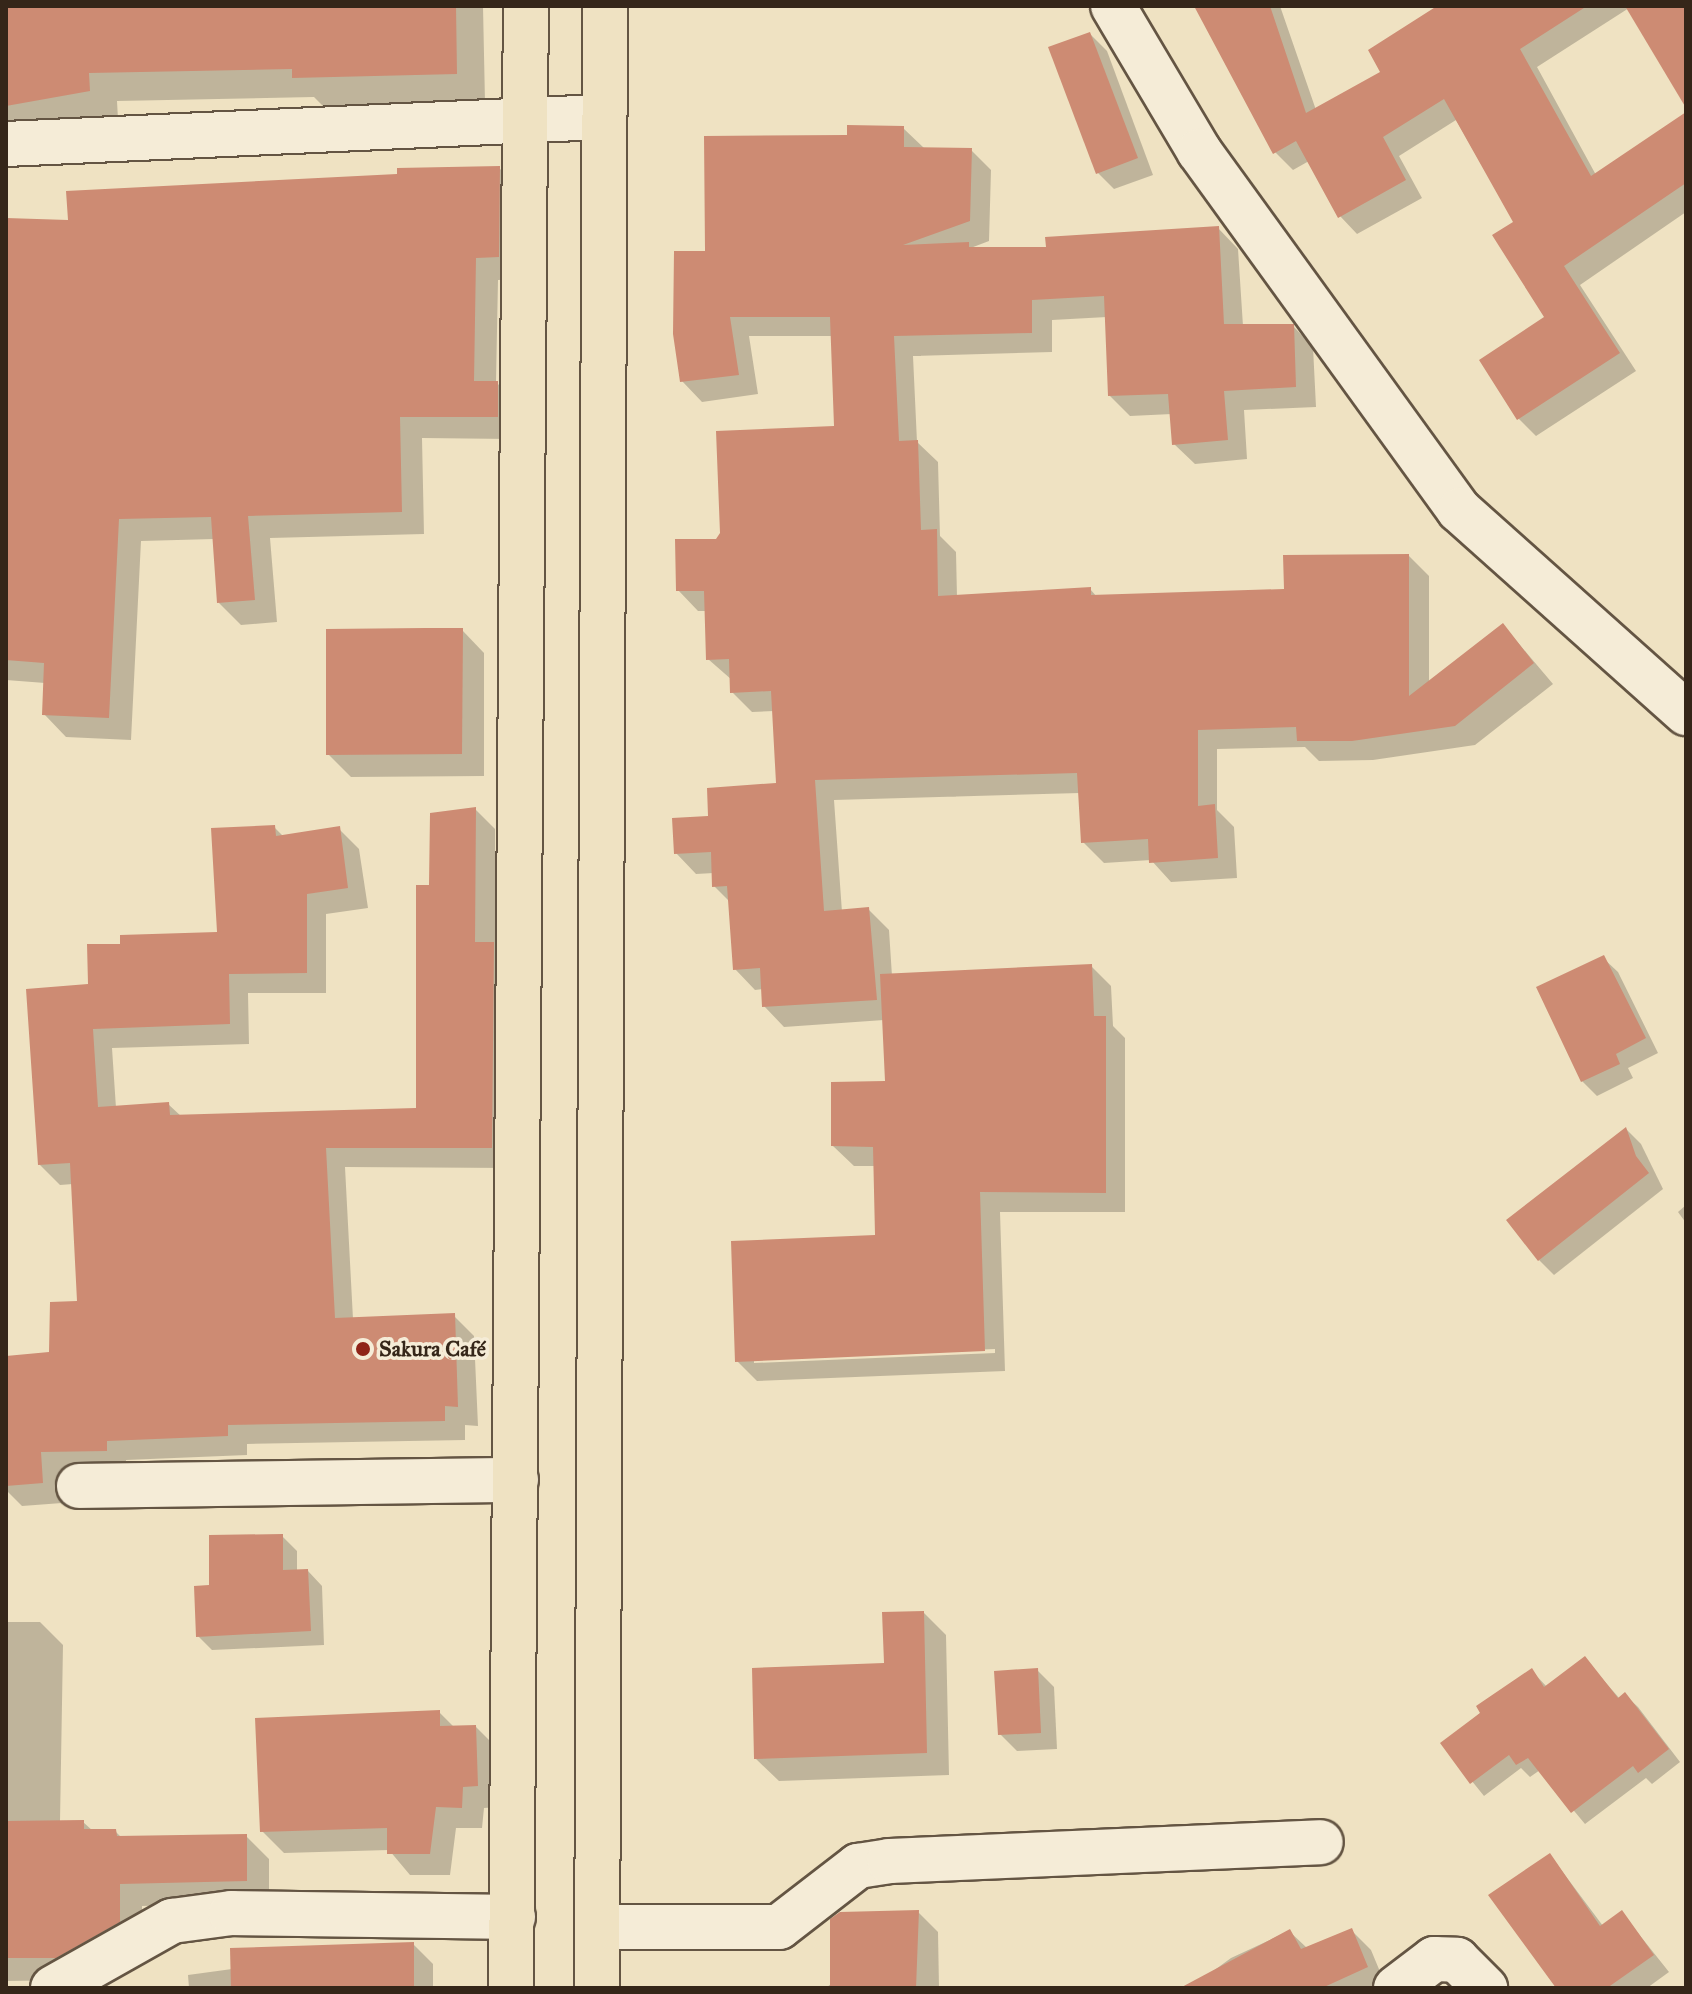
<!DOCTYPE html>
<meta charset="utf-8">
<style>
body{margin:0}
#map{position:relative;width:1692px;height:1994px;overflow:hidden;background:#efe2c2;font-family:"IM FELL Great Primer",serif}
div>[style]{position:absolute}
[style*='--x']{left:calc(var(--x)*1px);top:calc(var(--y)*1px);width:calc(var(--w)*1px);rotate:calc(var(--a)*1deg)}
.shadow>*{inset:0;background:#0003}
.building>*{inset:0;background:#cd8b73}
.roads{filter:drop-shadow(2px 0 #645543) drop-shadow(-2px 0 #645543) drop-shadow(0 2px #645543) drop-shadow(0 -2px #645543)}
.minor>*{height:44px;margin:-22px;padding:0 22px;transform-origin:22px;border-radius:22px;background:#f5ecd7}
.major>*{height:44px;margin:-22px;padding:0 22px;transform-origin:22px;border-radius:22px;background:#efe2c2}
.dots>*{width:22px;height:22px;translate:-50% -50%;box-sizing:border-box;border:4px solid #f5ecd7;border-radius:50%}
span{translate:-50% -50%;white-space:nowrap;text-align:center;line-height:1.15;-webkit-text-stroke:7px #f5ecd7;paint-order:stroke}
.poi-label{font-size:22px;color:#352619;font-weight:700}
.left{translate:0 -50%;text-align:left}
.frame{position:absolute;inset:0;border:8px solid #352619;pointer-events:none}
</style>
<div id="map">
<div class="shadow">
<i style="clip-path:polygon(25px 6px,483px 6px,485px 102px,323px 106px,314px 97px,117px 101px,118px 119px,6px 139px,6px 27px)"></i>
<i style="clip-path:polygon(1197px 6px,1280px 6px,1316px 110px,1383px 72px,1441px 6px,1686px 6px,1686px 104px,1629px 8px,1537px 67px,1596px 175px,1686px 121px,1686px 212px,1580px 285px,1636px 371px,1536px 436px,1518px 418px,1547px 318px,1515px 223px,1456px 120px,1399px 156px,1422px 198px,1357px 234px,1340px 216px,1309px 161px,1293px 170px,1275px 152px)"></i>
<i style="clip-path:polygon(1090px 34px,1107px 51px,1153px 175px,1114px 189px,1097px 172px)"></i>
<i style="clip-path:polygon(evenodd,903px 128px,924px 148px,971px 150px,991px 170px,989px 241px,968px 249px,1048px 249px,1218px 228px,1238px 249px,1243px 326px,1293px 326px,1313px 347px,1316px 407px,1244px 410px,1247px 459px,1195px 464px,1174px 444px,1172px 414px,1130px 416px,1110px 396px,1107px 317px,1052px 320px,1052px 352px,913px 356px,917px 442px,938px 462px,940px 536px,956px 552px,957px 597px,1090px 589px,1097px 597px,1286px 591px,1409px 556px,1429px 576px,1429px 683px,1503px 625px,1553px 684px,1475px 745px,1373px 760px,1319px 761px,1305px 747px,1217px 749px,1217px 810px,1234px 827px,1237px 878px,1171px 882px,1151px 860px,1104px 863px,1083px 842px,1080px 793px,834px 800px,842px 912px,868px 909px,889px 930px,892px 976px,1091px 966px,1111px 986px,1113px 1026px,1125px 1038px,1125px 1212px,1000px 1212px,1005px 1371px,757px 1381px,737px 1361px,877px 1237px,876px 1166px,854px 1166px,833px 1146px,887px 1083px,884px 1020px,784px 1027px,764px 1006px,763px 989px,755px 990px,735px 969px,730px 902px,714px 886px,714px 873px,696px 874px,676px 853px,710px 818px,778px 785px,774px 711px,752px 712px,732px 692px,732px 680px,708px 659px,706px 611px,698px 611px,678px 590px,717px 541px,836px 428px,833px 336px,749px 336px,758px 394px,702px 402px,682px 381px,707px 253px,849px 137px,903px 128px,995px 1349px,995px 1353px,754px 1363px,754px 1359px,995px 1349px)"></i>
<i style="clip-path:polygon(499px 168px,522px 190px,521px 279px,498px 280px,496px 382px,520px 406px,520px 439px,422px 438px,424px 534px,270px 538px,277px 622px,241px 625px,219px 603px,214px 539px,141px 541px,131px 740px,66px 737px,44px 714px,45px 683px,6px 680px,6px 220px,70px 222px)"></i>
<i style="clip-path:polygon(462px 630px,484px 653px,484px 776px,351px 777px,328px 754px)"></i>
<i style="clip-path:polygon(475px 809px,495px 829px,495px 946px,513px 964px,512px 1168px,345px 1167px,353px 1319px,454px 1316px,474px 1336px,478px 1426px,465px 1425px,465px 1440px,247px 1444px,247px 1455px,126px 1460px,126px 1471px,60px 1471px,62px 1503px,22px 1506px,6px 1490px,6px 1358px,51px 1354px,79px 1303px,73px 1184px,60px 1185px,39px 1164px,90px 986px,122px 946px,219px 933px,274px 827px,284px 837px,339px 829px,359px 849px,368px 908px,326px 914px,326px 993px,248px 993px,249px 1044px,112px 1048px,116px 1108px,168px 1104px,182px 1117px,418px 1110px,431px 887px)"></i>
<i style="clip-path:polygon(1603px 958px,1618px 972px,1658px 1053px,1628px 1068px,1633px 1078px,1597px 1096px,1582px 1081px)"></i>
<i style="clip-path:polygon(1626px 1129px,1641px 1144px,1663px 1189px,1554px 1275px,1539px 1260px)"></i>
<i style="clip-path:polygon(1686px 1205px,1686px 1223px,1678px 1212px)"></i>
<i style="clip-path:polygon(282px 1536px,297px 1551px,297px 1572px,308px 1571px,322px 1586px,324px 1645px,212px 1650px,198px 1636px,211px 1587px)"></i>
<i style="clip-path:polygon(924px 1613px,946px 1635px,949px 1775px,779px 1781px,756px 1759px,886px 1665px)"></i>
<i style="clip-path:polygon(6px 1622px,40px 1622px,63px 1645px,60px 1822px,83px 1822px,93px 1831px,115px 1831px,122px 1838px,246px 1836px,269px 1859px,269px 1903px,142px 1906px,142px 1945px,79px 1980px,6px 1981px)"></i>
<i style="clip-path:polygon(1585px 1659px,1620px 1699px,1625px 1695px,1638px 1707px,1680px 1762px,1652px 1784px,1646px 1778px,1585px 1824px,1540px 1770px,1530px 1777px,1521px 1768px,1484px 1796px,1442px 1744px,1532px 1671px,1547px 1687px)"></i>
<i style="clip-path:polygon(1037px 1670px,1054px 1687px,1057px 1749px,1017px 1751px,1000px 1734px)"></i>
<i style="clip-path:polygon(439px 1712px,454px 1727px,476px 1727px,497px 1748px,499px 1807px,484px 1808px,482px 1828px,456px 1828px,450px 1875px,410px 1875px,389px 1850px,284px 1853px,262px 1831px)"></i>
<i style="clip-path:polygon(1550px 1855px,1603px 1926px,1622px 1913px,1669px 1972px,1647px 1988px,1559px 1988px)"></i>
<i style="clip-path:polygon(918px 1912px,938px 1932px,939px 1988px,826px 1988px)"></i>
<i style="clip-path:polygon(1289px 1931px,1307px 1948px,1352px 1931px,1371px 1950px,1386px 1986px,1190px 1988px,1231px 1958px)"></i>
<i style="clip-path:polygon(413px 1944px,433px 1964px,433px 1986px,486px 1988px,189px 1988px,188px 1975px)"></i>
</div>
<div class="building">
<i style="clip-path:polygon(6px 6px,456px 6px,457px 74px,292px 78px,292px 69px,89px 73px,90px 91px,6px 106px)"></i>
<i style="clip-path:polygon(1194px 6px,1270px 6px,1306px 113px,1380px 72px,1368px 50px,1437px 6px,1587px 6px,1520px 49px,1591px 176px,1686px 112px,1686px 183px,1564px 266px,1620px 353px,1517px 420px,1479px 360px,1544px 317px,1492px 235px,1513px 222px,1444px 99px,1383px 137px,1406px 180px,1338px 218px,1296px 141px,1273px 154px)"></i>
<i style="clip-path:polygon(1625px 6px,1686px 6px,1686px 108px)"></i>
<i style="clip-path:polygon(1090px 32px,1138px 158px,1096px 174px,1048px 47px)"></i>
<i style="clip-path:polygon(847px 125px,904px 126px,904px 147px,972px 148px,970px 221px,903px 245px,969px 242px,969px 247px,1046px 247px,1045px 237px,1219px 226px,1224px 324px,1294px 324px,1296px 387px,1224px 391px,1228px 440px,1172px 445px,1168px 394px,1108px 396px,1104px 296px,1032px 300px,1032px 333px,894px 336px,899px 441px,918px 440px,921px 530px,937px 529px,938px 596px,1091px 587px,1091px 595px,1284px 589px,1283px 555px,1409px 554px,1409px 696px,1503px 623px,1534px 663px,1455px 726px,1352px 741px,1297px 741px,1296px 727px,1198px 730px,1198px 806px,1215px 804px,1218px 858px,1149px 863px,1148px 839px,1081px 843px,1077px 773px,815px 780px,824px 911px,869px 907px,877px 1000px,762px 1007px,760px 968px,733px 970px,727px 886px,712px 887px,711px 852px,674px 854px,672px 818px,708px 816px,707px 788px,776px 783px,771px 691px,730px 693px,729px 659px,706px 660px,704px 591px,676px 591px,675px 539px,716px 539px,720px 533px,716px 431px,834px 426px,830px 317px,730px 317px,739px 375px,680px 382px,673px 334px,674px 251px,705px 251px,704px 136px,847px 135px)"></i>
<i style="clip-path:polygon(500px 166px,499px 257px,476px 258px,474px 381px,498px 381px,498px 417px,400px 417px,402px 512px,248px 516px,255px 600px,217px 603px,211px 517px,119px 519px,109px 718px,42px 715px,44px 663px,6px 660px,6px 218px,68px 220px,66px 191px,397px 174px,397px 168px)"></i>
<i style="clip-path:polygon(425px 628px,463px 628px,462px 754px,326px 755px,326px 629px)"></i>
<i style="clip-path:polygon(476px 807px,475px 942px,494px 942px,492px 1148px,326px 1148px,335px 1318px,455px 1313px,458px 1407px,445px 1406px,445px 1421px,228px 1425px,228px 1436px,107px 1441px,107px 1451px,41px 1452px,43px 1483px,6px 1486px,6px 1356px,49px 1352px,50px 1302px,77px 1301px,70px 1163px,38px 1165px,26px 989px,88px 984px,87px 944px,120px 944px,120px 935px,217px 932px,211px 828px,275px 825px,276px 836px,340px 826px,348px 888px,307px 894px,307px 973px,229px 974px,230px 1024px,93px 1029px,98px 1107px,169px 1102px,170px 1115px,416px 1108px,416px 885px,429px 885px,430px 813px)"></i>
<i style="clip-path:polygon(1604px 955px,1646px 1038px,1616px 1054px,1620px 1064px,1581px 1082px,1536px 987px)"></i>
<i style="clip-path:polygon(1092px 964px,1094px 1016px,1106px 1016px,1106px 1193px,980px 1192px,985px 1351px,735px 1362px,731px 1241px,875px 1235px,873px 1147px,831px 1146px,831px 1082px,885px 1081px,880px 974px)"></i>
<i style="clip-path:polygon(1626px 1127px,1636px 1156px,1649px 1173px,1538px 1261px,1506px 1220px)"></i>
<i style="clip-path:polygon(283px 1534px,283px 1570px,308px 1569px,311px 1631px,196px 1637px,194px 1586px,209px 1585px,209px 1535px)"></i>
<i style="clip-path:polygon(924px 1611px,927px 1753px,754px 1759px,752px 1668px,884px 1663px,882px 1612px)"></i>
<i style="clip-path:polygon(1585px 1656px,1618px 1698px,1625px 1692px,1669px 1749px,1638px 1773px,1633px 1766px,1571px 1813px,1528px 1758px,1516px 1765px,1509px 1755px,1470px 1784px,1440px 1743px,1480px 1713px,1476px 1706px,1532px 1668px,1544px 1687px)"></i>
<i style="clip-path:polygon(1038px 1668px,1041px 1733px,998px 1735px,994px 1671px)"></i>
<i style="clip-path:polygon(440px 1710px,440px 1726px,476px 1725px,478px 1786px,463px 1787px,462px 1808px,436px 1807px,430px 1854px,387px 1854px,387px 1828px,260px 1832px,255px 1718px)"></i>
<i style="clip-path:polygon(84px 1820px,84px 1829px,116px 1829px,117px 1836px,247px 1834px,247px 1881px,120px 1884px,120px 1922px,56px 1958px,6px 1958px,6px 1821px)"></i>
<i style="clip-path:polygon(1550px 1853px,1600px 1926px,1622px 1910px,1654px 1955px,1607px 1988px,1556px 1988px,1488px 1895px)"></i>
<i style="clip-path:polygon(919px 1910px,916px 1988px,830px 1988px,830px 1919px,840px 1912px)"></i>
<i style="clip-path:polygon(1352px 1928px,1368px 1967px,1322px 1988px,1180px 1988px,1290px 1929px,1301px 1949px)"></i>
<i style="clip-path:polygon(414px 1942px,414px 1988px,231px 1988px,230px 1948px)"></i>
</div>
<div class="roads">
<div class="minor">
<i style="--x:1113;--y:6;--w:169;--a:59.3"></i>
<i style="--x:1199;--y:151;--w:443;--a:54.1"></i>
<i style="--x:1459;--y:510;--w:305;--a:41.8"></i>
<i style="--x:6;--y:144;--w:596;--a:-2.6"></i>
<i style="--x:79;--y:1486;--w:437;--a:-0.8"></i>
<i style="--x:598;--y:1927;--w:181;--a:0"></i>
<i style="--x:779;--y:1927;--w:100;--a:-37.7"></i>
<i style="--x:858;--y:1866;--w:31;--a:-9"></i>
<i style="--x:889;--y:1861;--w:432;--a:-2.5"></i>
<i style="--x:53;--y:1988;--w:137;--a:-29.4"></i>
<i style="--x:172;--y:1921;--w:60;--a:-7.7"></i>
<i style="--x:231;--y:1913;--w:282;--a:0.8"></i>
<i style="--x:1396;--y:1988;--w:48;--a:-37.3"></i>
<i style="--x:1434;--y:1959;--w:23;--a:2"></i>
<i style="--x:1457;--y:1960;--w:40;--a:45"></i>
</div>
<div class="major">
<i style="--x:511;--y:1988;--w:1982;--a:-89.57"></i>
<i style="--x:597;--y:1988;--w:1982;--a:-89.77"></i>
</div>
</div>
<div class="dots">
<i style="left:363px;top:1349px;background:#8f2418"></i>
</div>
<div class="poi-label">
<span class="left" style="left:379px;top:1349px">Sakura Café</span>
</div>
<div class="frame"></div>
</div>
